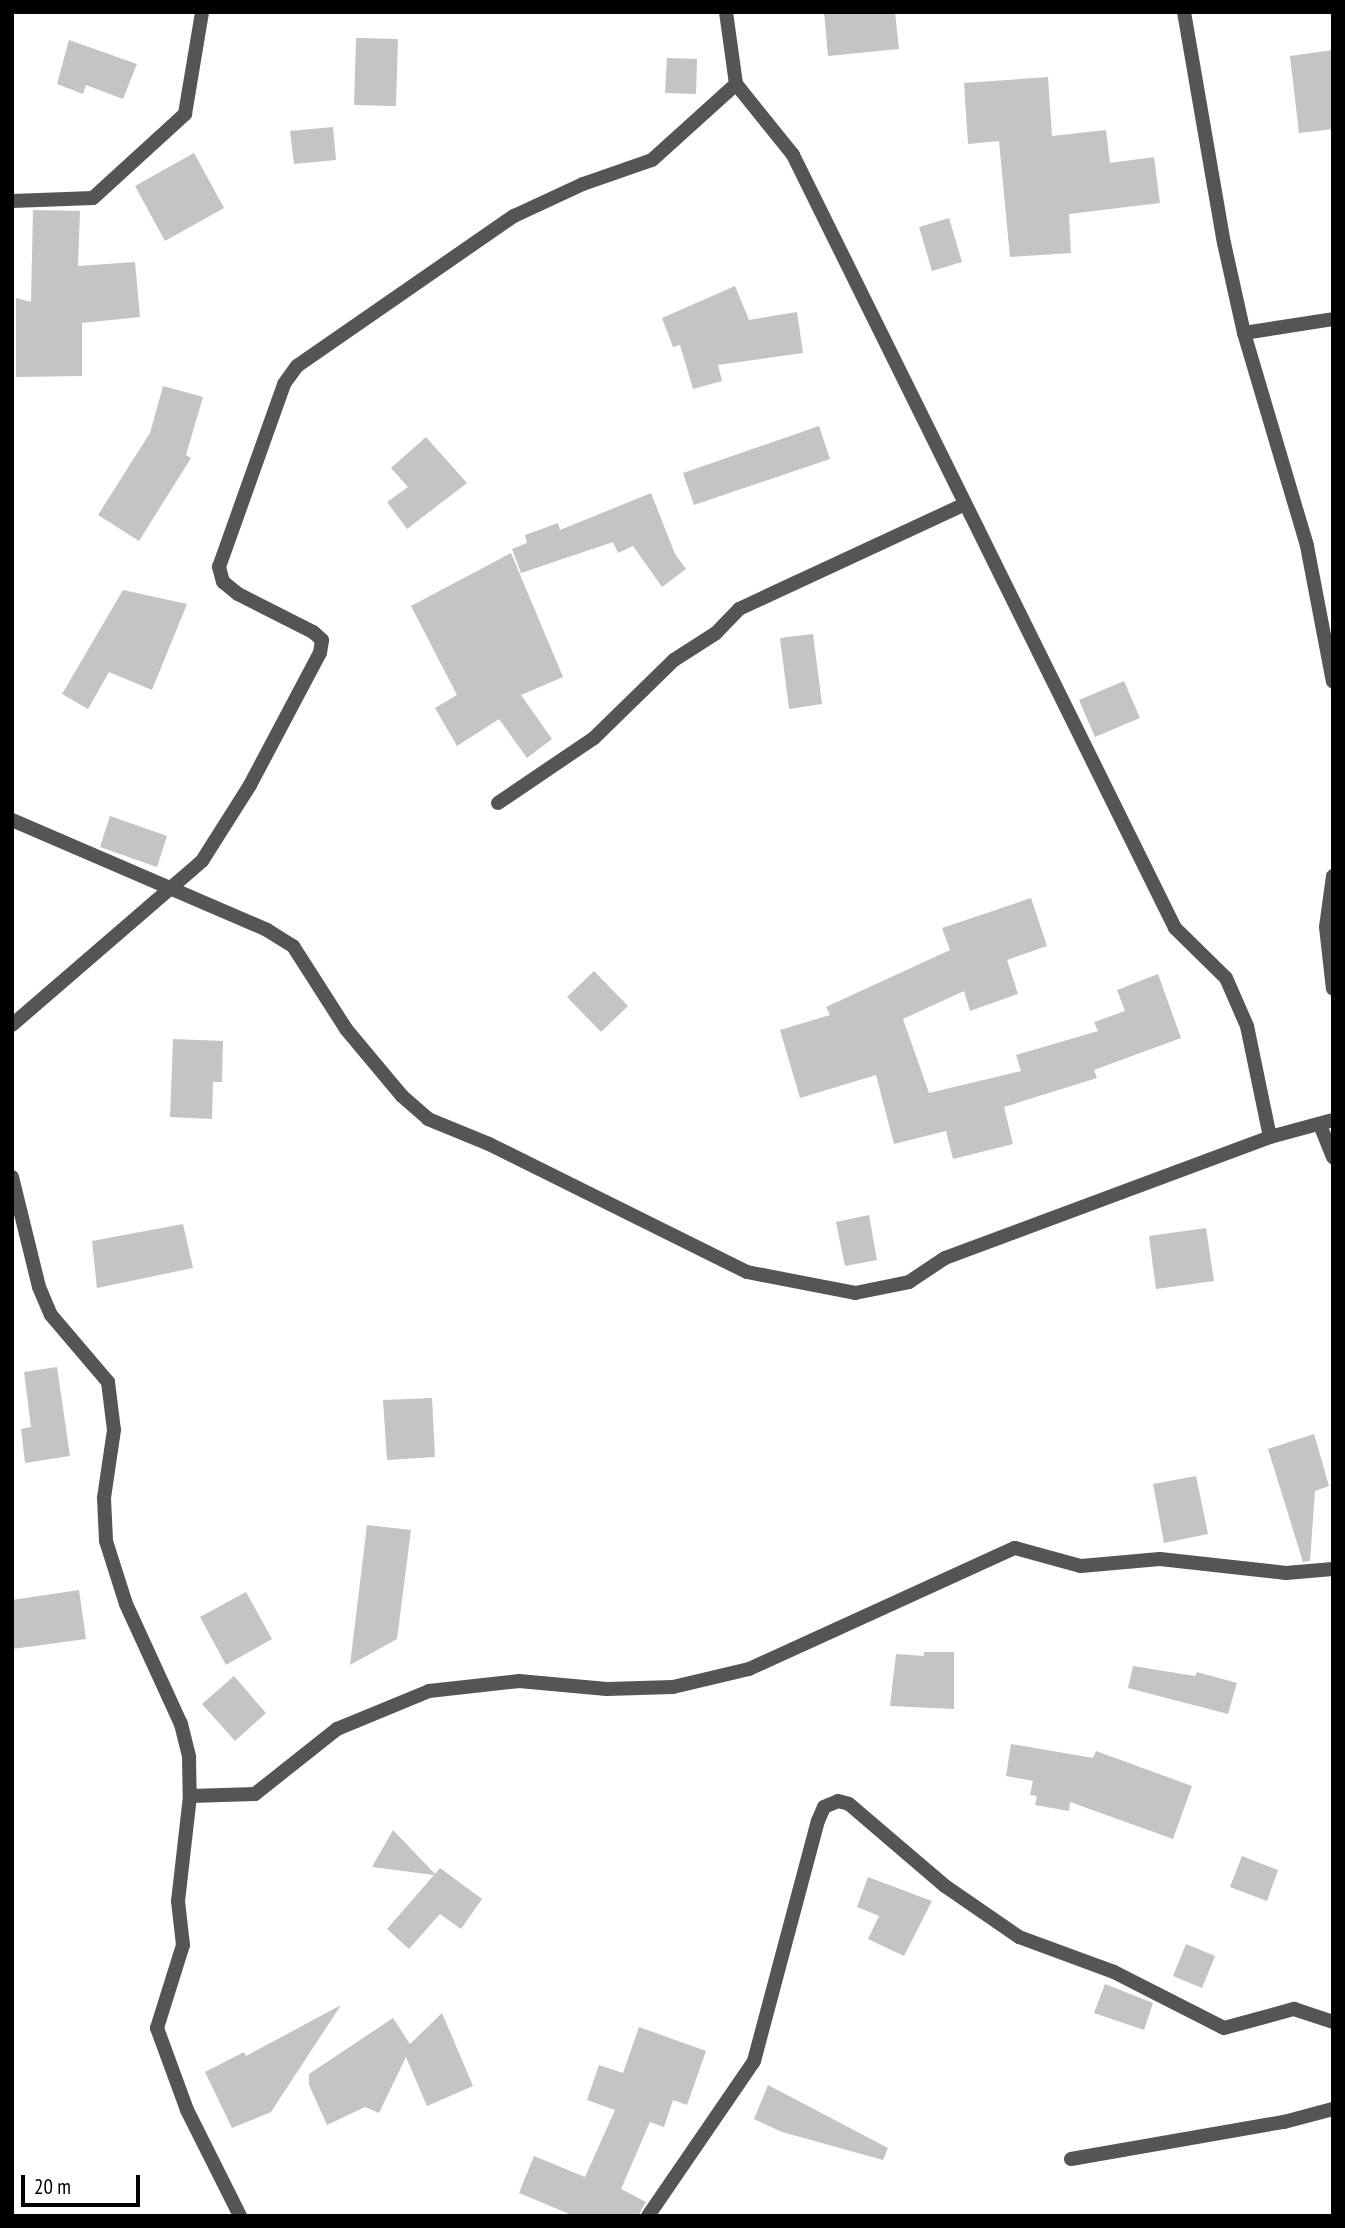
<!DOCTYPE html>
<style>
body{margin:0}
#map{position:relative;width:1345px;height:2228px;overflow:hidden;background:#fff;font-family:"PT Sans Narrow",sans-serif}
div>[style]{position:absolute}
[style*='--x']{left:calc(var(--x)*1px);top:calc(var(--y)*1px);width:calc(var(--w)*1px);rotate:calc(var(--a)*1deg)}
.building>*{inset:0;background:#c4c4c4}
.street>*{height:14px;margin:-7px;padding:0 7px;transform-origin:7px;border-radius:7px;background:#555}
span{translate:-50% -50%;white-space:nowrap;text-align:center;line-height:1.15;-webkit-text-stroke:5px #fff;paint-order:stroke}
.frame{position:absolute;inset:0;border:14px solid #000;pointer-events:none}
.scale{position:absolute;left:21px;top:2175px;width:119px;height:32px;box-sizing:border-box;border:4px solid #000;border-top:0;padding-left:9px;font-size:21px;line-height:24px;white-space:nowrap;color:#000;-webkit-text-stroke:5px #fff;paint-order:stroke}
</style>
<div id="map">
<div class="building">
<i style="clip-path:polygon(824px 12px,895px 12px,899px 49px,828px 56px)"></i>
<i style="clip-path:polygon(356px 38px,398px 39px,396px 106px,354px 105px)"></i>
<i style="clip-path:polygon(69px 40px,137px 64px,123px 99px,86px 85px,83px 94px,57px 84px)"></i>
<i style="clip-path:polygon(1333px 50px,1333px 129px,1299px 133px,1290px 56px)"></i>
<i style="clip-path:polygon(667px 58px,697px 59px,696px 94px,665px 93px)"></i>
<i style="clip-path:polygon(1048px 77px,1052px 136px,1106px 130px,1110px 163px,1154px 157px,1160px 203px,1069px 214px,1071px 253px,1010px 257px,999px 141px,968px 144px,964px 83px)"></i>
<i style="clip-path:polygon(333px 127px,336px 160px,294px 164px,290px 131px)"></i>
<i style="clip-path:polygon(194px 153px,224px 208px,165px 241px,135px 186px)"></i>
<i style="clip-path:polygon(33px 210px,80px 211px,78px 266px,135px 262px,140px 317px,82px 323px,82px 376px,16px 377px,16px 298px,31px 302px)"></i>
<i style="clip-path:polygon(949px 218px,962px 262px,932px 271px,919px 227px)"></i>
<i style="clip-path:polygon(735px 286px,749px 320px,797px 312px,803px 353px,718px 365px,722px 381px,693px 389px,680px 345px,673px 347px,662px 318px)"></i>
<i style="clip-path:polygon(163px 386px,203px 397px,186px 455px,191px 458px,139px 541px,98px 515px,150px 433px)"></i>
<i style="clip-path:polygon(819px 426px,830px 459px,694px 505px,683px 473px)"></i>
<i style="clip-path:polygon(426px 437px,467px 483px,407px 529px,387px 502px,408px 487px,391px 468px)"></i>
<i style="clip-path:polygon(651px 493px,675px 554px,686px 569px,662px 587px,633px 546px,618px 553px,613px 542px,521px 573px,512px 549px,527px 543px,525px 535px,558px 523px,560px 530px)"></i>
<i style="clip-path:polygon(511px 553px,563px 677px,521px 695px,552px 739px,527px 758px,499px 719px,457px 746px,435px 708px,457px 695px,411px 606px)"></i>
<i style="clip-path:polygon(123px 590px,187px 604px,152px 690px,109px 672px,88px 709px,62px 694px)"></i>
<i style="clip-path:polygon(813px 634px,822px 704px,789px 709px,780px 638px)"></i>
<i style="clip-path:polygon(1124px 681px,1140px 718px,1095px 737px,1079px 700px)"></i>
<i style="clip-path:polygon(110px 816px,167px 836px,157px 867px,100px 847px)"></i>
<i style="clip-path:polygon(1031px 898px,1047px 946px,1007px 960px,1018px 994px,970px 1011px,964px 991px,903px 1019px,929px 1093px,1021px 1071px,1016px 1055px,1098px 1031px,1094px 1022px,1125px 1011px,1117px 990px,1158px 974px,1181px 1038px,1094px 1070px,1097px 1078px,1004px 1107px,1013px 1144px,953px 1159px,946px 1131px,894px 1144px,876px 1075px,800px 1098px,780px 1030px,830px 1015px,826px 1007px,950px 950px,942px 928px)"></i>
<i style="clip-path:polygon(594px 971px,628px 1006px,601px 1032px,567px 997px)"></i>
<i style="clip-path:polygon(173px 1039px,223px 1041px,222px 1082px,213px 1082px,212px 1119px,170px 1117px)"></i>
<i style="clip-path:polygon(869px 1215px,877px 1260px,845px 1266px,836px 1222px)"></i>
<i style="clip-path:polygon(183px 1224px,193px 1268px,97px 1288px,92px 1241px)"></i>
<i style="clip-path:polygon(1206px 1228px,1214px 1281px,1156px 1289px,1149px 1236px)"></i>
<i style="clip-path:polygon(57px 1367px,70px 1456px,25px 1463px,21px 1429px,31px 1427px,24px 1372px)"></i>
<i style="clip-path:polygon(432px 1398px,435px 1457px,387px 1460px,383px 1400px)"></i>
<i style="clip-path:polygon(1314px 1434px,1329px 1486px,1315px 1491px,1310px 1561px,1303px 1562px,1268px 1449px)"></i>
<i style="clip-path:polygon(1196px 1476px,1208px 1534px,1164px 1543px,1153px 1484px)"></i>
<i style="clip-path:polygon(367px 1525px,411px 1530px,397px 1639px,350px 1665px)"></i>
<i style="clip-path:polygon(79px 1590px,86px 1639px,12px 1649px,12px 1600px)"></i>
<i style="clip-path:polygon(246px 1592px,272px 1639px,226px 1665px,200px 1617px)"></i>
<i style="clip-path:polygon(924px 1652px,954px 1652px,954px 1709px,890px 1706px,896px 1654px,924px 1656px)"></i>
<i style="clip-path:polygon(1133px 1666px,1195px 1676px,1197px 1672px,1237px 1683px,1228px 1714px,1128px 1688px)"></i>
<i style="clip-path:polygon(234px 1676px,266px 1713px,235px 1741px,202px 1704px)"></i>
<i style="clip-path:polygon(1011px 1744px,1093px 1758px,1096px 1751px,1192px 1786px,1173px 1839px,1070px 1802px,1069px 1811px,1035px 1805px,1037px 1796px,1030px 1795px,1033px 1781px,1006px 1776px)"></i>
<i style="clip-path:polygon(393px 1830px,435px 1874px,440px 1868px,482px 1899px,461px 1929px,440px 1914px,409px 1949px,387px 1929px,434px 1875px,372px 1867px)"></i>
<i style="clip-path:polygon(1242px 1856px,1278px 1870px,1267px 1901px,1230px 1887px)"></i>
<i style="clip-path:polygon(868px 1877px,932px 1901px,904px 1956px,868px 1939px,879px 1916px,857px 1907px)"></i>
<i style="clip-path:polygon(1186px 1944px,1215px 1956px,1202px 1988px,1173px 1976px)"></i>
<i style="clip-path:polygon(1105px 1984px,1153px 2003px,1144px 2030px,1094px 2013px)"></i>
<i style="clip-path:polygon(341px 2005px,271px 2112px,232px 2128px,205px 2072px,244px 2052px,246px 2056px)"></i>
<i style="clip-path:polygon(442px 2013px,473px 2086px,427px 2106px,406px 2057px,379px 2113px,365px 2107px,327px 2125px,309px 2085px,309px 2074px,393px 2018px,410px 2044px)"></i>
<i style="clip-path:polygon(639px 2027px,706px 2051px,687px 2105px,673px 2100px,664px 2127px,650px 2122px,621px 2189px,646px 2202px,638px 2216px,574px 2216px,519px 2193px,534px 2156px,585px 2177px,615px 2110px,587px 2100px,599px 2065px,623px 2073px)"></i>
<i style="clip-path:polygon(768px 2085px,888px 2148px,883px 2160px,782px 2132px,754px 2119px)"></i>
</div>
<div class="street">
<i style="--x:726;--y:12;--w:73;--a:82.1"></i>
<i style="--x:736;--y:84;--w:91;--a:51.2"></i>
<i style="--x:793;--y:155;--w:862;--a:63.7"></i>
<i style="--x:1175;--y:928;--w:71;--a:44.4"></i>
<i style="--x:1226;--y:978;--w:52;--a:66.4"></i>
<i style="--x:1247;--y:1026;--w:113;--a:78.3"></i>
<i style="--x:1184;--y:12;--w:234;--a:80.2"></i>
<i style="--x:1224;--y:243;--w:92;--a:77.5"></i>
<i style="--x:1244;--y:333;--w:222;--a:73.5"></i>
<i style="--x:1307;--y:546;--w:138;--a:79.2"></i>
<i style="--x:12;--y:201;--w:81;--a:-2.1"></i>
<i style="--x:93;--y:198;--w:125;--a:-42.4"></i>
<i style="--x:185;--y:114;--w:103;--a:-80.5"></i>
<i style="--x:1244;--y:333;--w:90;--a:-8.9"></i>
<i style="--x:498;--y:803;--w:116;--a:-34.1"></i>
<i style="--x:594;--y:738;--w:112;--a:-44.3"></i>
<i style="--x:674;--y:660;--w:50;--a:-32.7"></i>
<i style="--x:716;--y:633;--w:33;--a:-46"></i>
<i style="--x:739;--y:609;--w:249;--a:-24.9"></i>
<i style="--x:12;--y:820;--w:278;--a:23.3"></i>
<i style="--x:267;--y:930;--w:31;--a:32"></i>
<i style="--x:293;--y:946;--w:98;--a:57.4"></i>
<i style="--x:346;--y:1029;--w:87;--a:50.1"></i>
<i style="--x:402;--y:1096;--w:35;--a:41"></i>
<i style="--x:428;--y:1119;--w:66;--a:22.3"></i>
<i style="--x:489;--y:1144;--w:288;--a:26.4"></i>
<i style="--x:747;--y:1272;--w:110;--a:11"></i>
<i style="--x:855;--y:1293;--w:55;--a:-11.5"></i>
<i style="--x:909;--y:1282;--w:43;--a:-33.7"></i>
<i style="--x:945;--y:1258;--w:347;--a:-20.4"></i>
<i style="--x:1270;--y:1137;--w:65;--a:-15.1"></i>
<i style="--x:1333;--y:876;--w:51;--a:97.8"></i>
<i style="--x:1326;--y:927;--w:62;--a:83.6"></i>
<i style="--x:12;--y:1025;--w:251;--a:-40.8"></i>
<i style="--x:202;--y:861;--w:90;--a:-57.7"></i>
<i style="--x:250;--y:785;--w:149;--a:-62.1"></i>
<i style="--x:320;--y:653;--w:13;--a:-81"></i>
<i style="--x:322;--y:640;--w:12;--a:-138"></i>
<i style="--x:313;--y:632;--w:84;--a:-153.1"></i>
<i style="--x:238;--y:594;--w:19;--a:-141"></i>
<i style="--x:223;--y:582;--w:16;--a:-105"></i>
<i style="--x:219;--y:567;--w:194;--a:-70.4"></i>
<i style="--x:284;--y:384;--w:22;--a:-54"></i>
<i style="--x:297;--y:366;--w:264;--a:-34.7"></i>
<i style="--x:514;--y:216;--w:76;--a:-24.9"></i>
<i style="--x:583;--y:184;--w:73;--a:-19.2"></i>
<i style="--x:652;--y:160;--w:113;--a:-42.1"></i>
<i style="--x:1320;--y:1125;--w:35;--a:68"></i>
<i style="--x:12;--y:1177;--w:113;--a:76.2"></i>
<i style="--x:39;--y:1287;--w:30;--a:67"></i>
<i style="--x:51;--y:1315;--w:88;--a:49.6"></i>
<i style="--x:108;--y:1382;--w:48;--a:82.9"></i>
<i style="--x:114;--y:1430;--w:69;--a:98.4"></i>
<i style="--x:104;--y:1498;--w:43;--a:87.3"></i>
<i style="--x:106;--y:1541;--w:66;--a:72.4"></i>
<i style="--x:126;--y:1604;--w:132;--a:65.4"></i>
<i style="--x:181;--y:1724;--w:34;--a:76"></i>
<i style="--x:189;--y:1757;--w:39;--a:89"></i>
<i style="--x:190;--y:1796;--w:106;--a:96.5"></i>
<i style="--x:178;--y:1901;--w:44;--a:83.5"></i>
<i style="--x:183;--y:1945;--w:87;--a:107.4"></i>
<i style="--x:157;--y:2028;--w:87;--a:69.9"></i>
<i style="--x:187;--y:2110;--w:119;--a:63.4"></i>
<i style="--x:190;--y:1796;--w:65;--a:-1.8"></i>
<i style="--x:255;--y:1794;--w:105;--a:-38.4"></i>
<i style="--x:337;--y:1729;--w:100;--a:-22.4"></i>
<i style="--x:429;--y:1691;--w:91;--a:-6.3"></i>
<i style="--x:519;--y:1681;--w:88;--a:5.2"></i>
<i style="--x:607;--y:1689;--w:66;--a:-1.7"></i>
<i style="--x:673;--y:1687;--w:78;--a:-13.3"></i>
<i style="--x:749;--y:1669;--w:292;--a:-24.5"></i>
<i style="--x:1015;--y:1548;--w:68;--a:15.3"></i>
<i style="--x:1081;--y:1566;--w:79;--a:-5.1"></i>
<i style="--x:1160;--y:1559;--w:127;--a:6.3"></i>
<i style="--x:1286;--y:1573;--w:47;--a:-4.9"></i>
<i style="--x:1071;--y:2159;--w:216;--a:-9.9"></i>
<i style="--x:1284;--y:2122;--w:51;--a:-14.9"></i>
<i style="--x:648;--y:2216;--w:188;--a:-55.6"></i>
<i style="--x:754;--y:2061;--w:248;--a:-75.1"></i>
<i style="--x:818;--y:1821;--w:15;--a:-67"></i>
<i style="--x:824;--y:1807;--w:15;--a:-23"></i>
<i style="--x:838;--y:1801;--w:11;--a:15"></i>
<i style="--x:849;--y:1804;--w:126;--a:40.5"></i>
<i style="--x:945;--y:1886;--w:90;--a:34.6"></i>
<i style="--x:1019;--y:1937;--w:101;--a:20.2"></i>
<i style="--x:1114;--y:1972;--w:123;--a:27"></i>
<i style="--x:1224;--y:2028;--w:73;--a:-15.2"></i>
<i style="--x:1294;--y:2009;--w:41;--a:18.4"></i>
</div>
<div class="frame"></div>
<div class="scale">20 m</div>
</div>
